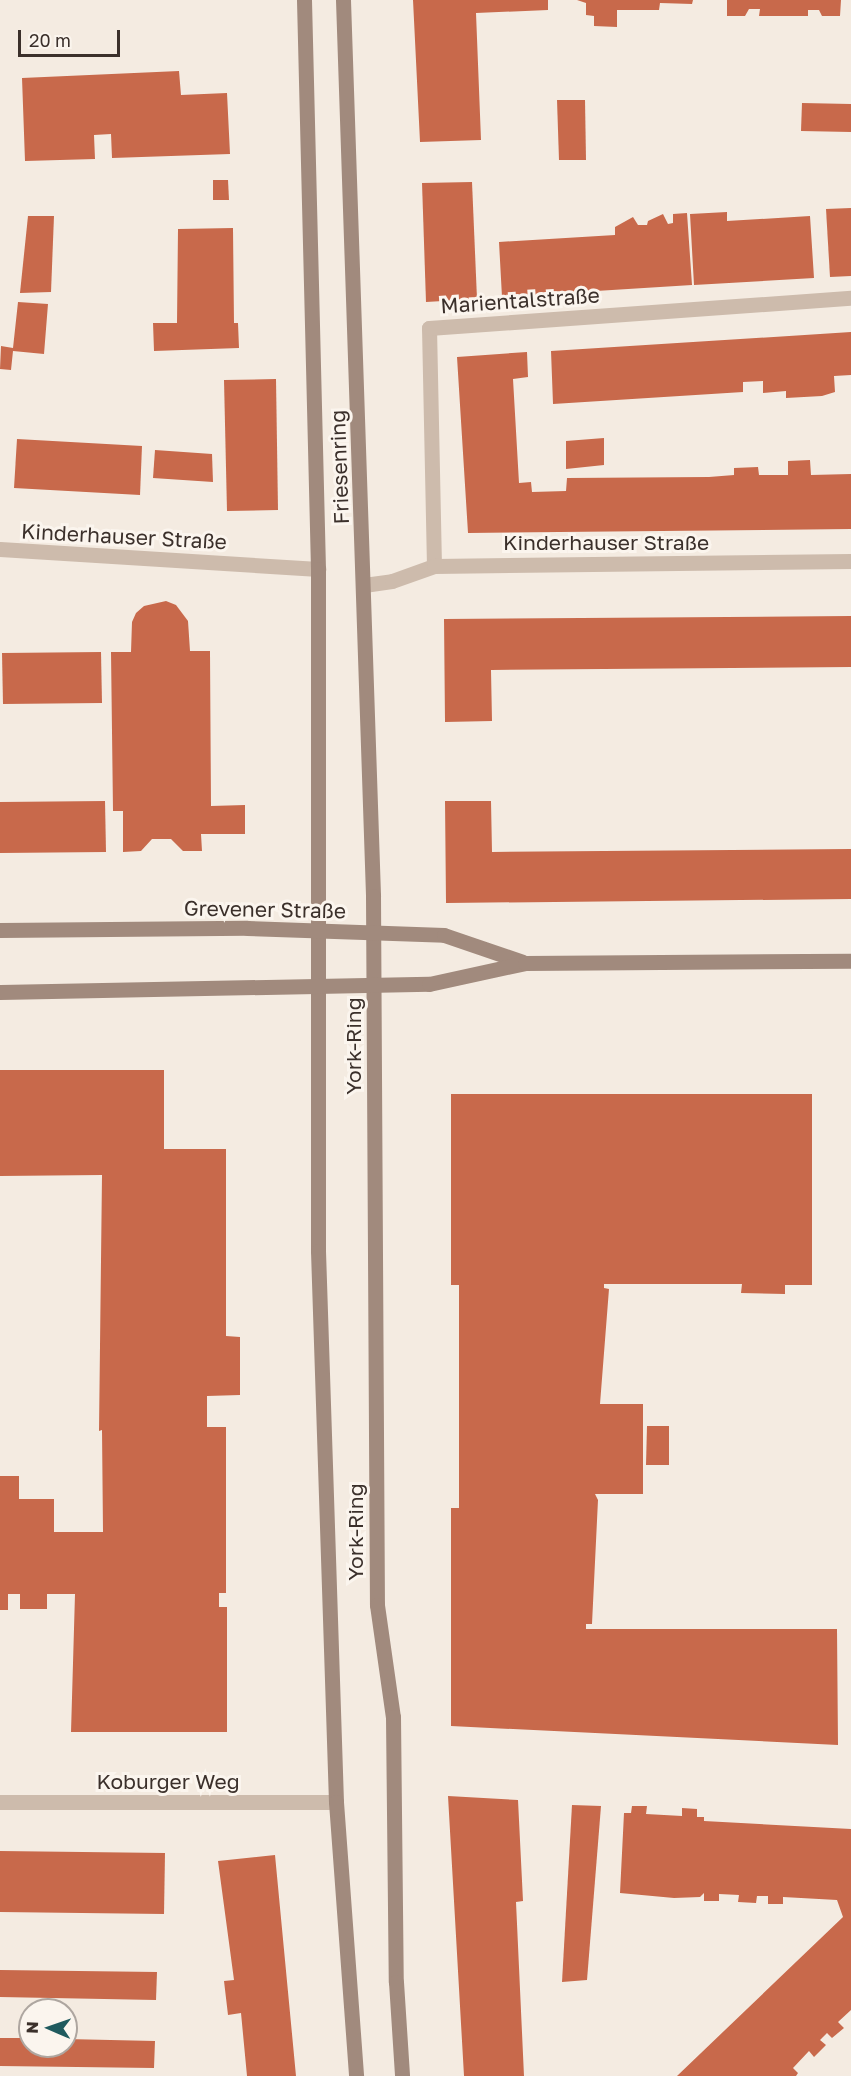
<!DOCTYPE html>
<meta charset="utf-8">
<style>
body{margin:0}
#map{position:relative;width:851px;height:2076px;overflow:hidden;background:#f4ebe1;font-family:"Golos Text",sans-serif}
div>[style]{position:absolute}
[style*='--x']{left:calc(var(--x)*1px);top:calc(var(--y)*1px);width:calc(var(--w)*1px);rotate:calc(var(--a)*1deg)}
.building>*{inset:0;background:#c8694b}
.minor>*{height:15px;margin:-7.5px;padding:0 7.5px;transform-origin:7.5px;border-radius:7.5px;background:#cdbbac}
.secondary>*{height:15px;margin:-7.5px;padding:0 7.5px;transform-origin:7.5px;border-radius:7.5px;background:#a18a7d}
span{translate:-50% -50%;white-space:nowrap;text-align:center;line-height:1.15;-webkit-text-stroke:6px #fbf5ee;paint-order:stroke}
.street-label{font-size:21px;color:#3b302b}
.north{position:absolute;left:18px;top:1998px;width:60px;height:60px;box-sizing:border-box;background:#fbf5ee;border:2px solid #aea6a0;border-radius:50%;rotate:272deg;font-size:16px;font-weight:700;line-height:24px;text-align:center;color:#3b302b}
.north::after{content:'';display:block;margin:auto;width:21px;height:27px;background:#1f5a5e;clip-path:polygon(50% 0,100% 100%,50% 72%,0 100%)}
.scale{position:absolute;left:18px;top:30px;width:102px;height:27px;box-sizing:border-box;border:3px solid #3b302b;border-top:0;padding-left:8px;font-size:18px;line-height:21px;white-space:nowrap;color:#3b302b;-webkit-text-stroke:4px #fbf5ee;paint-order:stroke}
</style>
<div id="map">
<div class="building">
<i style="clip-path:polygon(413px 0,548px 0,548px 10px,476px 13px,481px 140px,420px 142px)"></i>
<i style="clip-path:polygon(577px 0,693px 0,692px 4px,660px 3px,659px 10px,617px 10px,617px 27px,594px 26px,594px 16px,586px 15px,586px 3px)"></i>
<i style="clip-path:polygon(727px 0,841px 0,840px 16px,822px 16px,819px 10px,808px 10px,808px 16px,759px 16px,760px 9px,749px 9px,745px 16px,727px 16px)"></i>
<i style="clip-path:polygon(179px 71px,181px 95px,227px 93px,230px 154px,112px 158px,111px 134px,94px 135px,95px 159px,25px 161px,22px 78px)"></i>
<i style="clip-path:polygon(557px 100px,585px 100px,586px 160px,559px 160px)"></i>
<i style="clip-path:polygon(802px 103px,851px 104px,851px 132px,801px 131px)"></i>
<i style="clip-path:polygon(213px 180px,228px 180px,229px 200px,213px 200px)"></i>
<i style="clip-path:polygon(472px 182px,477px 299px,426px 302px,422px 183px)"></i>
<i style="clip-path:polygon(851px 208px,851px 276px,830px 277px,826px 209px)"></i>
<i style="clip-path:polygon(727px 212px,727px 221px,810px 216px,814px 278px,694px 285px,690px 214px)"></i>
<i style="clip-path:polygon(687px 213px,692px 285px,502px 297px,499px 242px,615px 235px,615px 227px,633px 217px,638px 225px,647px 225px,648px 221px,663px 214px,668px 224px,673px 223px,673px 214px)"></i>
<i style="clip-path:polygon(28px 216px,54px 216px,51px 292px,20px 293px)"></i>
<i style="clip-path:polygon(233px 228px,234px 323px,238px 323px,239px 348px,154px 351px,153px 323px,177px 323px,178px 229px)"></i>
<i style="clip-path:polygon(18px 302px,48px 304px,44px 354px,13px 351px,11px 370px,0 369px,1px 346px,13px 348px)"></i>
<i style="clip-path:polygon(851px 332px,851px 375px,834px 376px,835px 392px,822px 396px,786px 398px,786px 391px,763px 393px,763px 381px,743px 382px,743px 392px,553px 404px,551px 351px)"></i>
<i style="clip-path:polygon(527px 352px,528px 377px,513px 379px,519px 483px,531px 482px,532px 492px,566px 491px,567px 478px,709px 477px,734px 475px,734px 468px,758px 467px,759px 475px,788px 475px,788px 461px,810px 460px,811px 475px,851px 474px,851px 529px,468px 533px,457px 357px)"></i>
<i style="clip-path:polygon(276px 379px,278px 510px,227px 511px,224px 380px)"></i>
<i style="clip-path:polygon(604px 438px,604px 465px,566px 469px,566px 441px)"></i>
<i style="clip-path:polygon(17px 439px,142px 446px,140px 495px,14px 488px)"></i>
<i style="clip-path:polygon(155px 450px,212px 454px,213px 482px,153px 478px)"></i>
<i style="clip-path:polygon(166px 601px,176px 605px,188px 621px,190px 651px,210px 651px,211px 806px,245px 805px,245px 834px,201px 834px,202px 851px,183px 851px,171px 839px,152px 839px,141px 851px,123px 852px,123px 811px,113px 811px,111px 652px,131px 652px,132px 622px,136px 613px,144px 606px)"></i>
<i style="clip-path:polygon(851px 616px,851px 667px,491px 670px,492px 721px,445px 722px,444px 619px)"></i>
<i style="clip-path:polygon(101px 652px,102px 703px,3px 704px,2px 653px)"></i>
<i style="clip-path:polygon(105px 801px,106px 852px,0 853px,0 802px)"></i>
<i style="clip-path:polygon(445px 801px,491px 801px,492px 852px,851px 849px,851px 899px,446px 903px)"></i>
<i style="clip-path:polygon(0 1070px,164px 1070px,164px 1149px,226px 1149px,226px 1336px,240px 1337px,240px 1395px,207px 1396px,207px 1427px,226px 1427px,226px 1593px,219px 1593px,219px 1607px,227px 1607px,227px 1732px,71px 1732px,75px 1594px,47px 1594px,47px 1609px,20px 1609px,20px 1594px,8px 1594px,8px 1610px,0 1610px,0 1476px,19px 1476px,19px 1499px,54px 1499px,54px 1532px,103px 1532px,102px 1430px,99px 1431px,102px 1175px,0 1176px)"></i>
<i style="clip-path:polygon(451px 1094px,812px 1094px,812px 1285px,785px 1285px,785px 1294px,741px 1293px,742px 1284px,604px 1284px,604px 1288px,609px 1289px,600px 1404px,643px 1404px,643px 1494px,595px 1494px,598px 1500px,592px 1624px,586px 1624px,586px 1629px,837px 1629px,838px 1745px,451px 1726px,451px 1508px,459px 1508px,459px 1285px,451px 1285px)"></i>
<i style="clip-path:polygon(647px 1426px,669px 1426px,669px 1465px,646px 1465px)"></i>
<i style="clip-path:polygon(448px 1796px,518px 1800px,523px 1901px,516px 1902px,524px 2076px,464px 2076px)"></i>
<i style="clip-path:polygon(572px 1805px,601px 1806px,587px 1980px,562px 1982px)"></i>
<i style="clip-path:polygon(632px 1806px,647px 1806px,646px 1814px,682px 1816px,682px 1808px,697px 1809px,697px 1817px,704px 1817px,704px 1821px,851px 1829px,851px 2010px,838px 2022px,844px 2028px,832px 2038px,827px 2033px,820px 2040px,826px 2045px,814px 2057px,809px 2051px,793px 2068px,798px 2073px,796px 2076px,677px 2076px,843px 1917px,837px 1900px,783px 1897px,783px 1904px,768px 1904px,768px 1896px,757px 1896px,756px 1903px,738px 1902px,739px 1895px,719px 1894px,719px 1901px,704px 1901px,704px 1893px,700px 1897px,674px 1898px,620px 1893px,624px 1813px,631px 1813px)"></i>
<i style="clip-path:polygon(0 1851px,165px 1853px,164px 1914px,0 1912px)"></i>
<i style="clip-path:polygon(275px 1855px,296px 2076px,247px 2076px,241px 2013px,228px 2015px,224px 1981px,234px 1980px,218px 1861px)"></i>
<i style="clip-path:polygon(0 1970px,157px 1972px,156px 2000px,0 1997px)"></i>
<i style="clip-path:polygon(0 2038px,30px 2038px,30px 2046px,66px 2046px,66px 2039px,155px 2041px,154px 2068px,0 2066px)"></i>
</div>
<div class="minor">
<i style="--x:0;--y:549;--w:319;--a:3.6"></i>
<i style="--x:434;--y:566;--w:238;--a:-91.2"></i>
<i style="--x:429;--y:328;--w:423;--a:-4.1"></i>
<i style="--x:364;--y:585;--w:28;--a:-8"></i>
<i style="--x:392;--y:581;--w:45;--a:-19.7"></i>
<i style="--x:434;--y:566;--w:417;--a:-0.7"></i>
<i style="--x:0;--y:1802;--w:336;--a:0"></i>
</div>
<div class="secondary">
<i style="--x:304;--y:0;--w:569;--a:88.59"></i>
<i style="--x:318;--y:569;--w:682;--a:90"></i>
<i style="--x:318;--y:1251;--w:551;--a:88.13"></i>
<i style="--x:336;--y:1802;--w:275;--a:85.8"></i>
<i style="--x:343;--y:0;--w:897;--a:88.08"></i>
<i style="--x:373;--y:896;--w:709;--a:89.68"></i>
<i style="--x:377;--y:1605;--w:113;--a:81.9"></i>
<i style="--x:393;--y:1717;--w:265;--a:89.4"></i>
<i style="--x:396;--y:1982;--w:94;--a:86.3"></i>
<i style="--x:0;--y:930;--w:247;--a:-0.5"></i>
<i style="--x:247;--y:928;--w:197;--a:2"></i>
<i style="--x:444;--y:935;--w:83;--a:18.9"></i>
<i style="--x:0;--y:992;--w:429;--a:-1.1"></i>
<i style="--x:429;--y:984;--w:98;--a:-12.3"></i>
<i style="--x:525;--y:963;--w:326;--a:-0.4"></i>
</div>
<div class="street-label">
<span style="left:520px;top:300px;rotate:-4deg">Marientalstraße</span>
<span style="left:339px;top:467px;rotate:-92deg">Friesenring</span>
<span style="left:124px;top:536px;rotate:3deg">Kinderhauser Straße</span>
<span style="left:606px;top:542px">Kinderhauser Straße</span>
<span style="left:265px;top:909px;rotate:1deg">Grevener Straße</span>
<span style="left:353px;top:1046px;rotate:-90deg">York-Ring</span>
<span style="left:355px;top:1532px;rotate:-90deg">York-Ring</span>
<span style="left:168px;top:1781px">Koburger Weg</span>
</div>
<div class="north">N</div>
<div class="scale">20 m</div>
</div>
